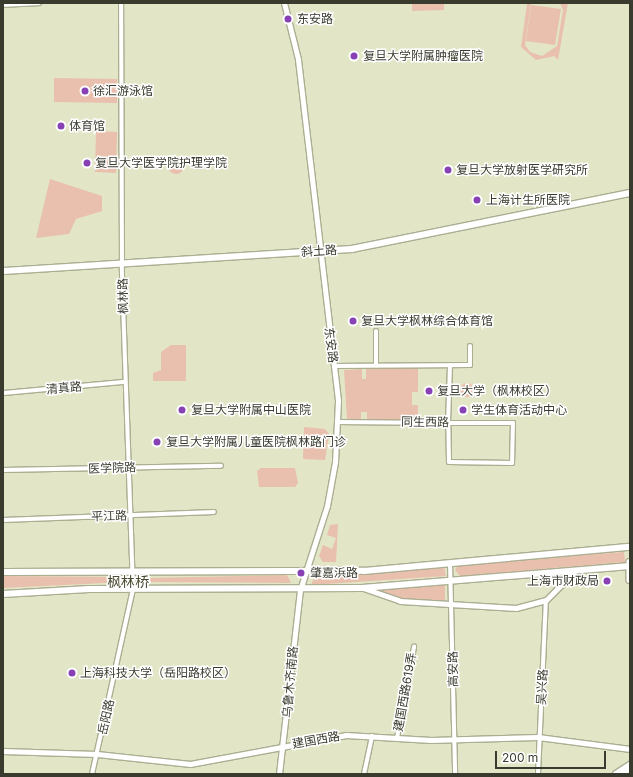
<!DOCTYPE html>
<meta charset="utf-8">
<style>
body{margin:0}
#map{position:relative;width:633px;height:777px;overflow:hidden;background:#e3e5c7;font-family:Inter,"Noto Sans SC",sans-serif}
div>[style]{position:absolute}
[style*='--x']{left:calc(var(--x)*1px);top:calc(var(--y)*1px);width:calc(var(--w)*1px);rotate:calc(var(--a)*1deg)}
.green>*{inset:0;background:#e8c0ad}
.round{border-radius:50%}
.roads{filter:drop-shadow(1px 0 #acae92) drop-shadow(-1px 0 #acae92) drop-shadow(0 1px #acae92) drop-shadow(0 -1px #acae92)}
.minor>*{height:4px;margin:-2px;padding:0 2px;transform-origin:2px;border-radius:2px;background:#fff}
.tertiary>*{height:5px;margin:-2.5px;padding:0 2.5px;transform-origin:2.5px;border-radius:2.5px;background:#fff}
.secondary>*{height:5.5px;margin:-2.75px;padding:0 2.75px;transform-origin:2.75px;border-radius:2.75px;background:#fff}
.primary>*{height:6px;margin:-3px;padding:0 3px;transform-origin:3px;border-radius:3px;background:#fff}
.dots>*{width:11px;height:11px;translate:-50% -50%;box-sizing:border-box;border:2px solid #fff;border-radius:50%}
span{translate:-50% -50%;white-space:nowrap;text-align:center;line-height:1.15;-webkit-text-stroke:3px #fff;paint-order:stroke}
.poi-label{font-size:12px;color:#3a3b2f}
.left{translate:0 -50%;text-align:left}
.right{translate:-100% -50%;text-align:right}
.street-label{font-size:12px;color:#3a3b2f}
.quarter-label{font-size:14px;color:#4a4b32}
.frame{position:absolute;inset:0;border:4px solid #3a3b2f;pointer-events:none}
.scale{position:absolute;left:495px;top:751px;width:111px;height:18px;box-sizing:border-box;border:2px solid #3a3b2f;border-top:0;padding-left:5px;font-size:12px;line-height:14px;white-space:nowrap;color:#3a3b2f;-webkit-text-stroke:3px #fff;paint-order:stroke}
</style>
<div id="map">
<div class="green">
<i style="clip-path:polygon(412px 3px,444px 3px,444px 10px,412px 11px)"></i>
<i style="clip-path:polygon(531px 3px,525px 45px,530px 52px,542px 56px,557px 46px,563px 10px,560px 3px,568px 3px,558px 60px,554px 56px,536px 60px,521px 47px,527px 4px)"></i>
<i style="clip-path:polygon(531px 5px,561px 9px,555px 45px,526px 41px)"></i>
<i style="clip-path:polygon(54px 78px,117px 79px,117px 103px,54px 102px)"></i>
<i style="clip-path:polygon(96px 131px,117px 132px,116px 173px,95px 172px)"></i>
<i class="round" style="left:168px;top:158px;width:16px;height:16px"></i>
<i style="clip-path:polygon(50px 179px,102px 196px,102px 211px,76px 219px,69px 234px,36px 238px)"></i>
<i style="clip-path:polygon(171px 345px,186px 345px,186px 381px,153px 381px,153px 373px,161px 370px,161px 352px)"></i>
<i style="clip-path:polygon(366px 368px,418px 368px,418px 392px,412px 392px,412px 405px,418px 405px,418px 419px,367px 420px,367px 412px,361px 412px,361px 419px,347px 419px,344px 370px,362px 369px,362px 379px,366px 379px)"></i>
<i class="round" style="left:460px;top:383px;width:14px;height:14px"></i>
<i style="clip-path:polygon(304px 427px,325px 429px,329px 434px,325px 460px,303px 459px)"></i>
<i style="clip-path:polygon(261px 468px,295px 468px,298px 483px,295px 487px,259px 487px,257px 471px)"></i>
<i style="clip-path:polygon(338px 524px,336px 562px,323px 562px,319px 556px,323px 545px,332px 549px,336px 538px,327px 535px,330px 525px)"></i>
<i style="clip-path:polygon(624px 552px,625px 562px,460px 576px,455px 570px,459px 564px)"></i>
<i style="clip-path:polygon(444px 566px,446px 576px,311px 585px,314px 578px,329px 575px)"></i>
<i style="clip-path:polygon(287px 575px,291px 583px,141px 582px,144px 578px)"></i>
<i style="clip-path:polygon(3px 576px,125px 577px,126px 582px,3px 588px)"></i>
<i style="clip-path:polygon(445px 584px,445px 601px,397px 599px,370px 589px)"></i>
</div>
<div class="roads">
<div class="minor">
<i style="--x:3;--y:5;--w:36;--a:-3"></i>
<i style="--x:376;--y:331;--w:34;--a:90"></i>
<i style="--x:334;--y:366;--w:136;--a:-0.4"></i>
<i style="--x:470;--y:365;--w:19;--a:-90"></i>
<i style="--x:3;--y:393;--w:121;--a:-5.2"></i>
<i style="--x:337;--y:422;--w:111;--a:0.5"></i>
<i style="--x:448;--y:423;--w:65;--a:0"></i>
<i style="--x:513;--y:423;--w:40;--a:91.4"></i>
<i style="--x:512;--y:463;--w:63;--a:-179.1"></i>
<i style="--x:449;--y:462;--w:39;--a:-91"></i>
<i style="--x:448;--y:423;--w:58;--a:-88"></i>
<i style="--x:3;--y:470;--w:218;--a:-1.1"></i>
<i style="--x:3;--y:520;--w:211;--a:-2.2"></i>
<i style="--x:450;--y:563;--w:211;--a:88.6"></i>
<i style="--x:397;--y:738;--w:93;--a:-79.4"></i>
<i style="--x:92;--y:774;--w:189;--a:-77.5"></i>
<i style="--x:133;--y:589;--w:323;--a:-92"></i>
<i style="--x:122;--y:266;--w:263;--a:-90.2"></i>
<i style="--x:364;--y:774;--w:39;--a:-78"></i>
<i style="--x:538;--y:774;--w:174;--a:-87.4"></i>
</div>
<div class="tertiary">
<i style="--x:363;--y:588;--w:39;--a:19"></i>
<i style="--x:400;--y:601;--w:116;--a:3.5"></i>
<i style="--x:516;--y:608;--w:31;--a:-15"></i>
<i style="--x:546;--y:600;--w:41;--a:-45"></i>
<i style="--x:3;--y:751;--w:94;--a:1.8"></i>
<i style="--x:97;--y:754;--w:94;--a:6.1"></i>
<i style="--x:190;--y:764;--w:159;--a:-10.5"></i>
<i style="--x:346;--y:735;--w:85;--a:3.4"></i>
<i style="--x:431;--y:740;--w:107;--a:-1.6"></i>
<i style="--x:538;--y:737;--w:93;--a:7.4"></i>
<i style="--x:279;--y:774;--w:185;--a:-83.5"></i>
<i style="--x:300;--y:590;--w:88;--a:-72.2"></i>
<i style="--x:327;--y:506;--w:45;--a:-79.7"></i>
<i style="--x:335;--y:462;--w:62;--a:-87.2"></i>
<i style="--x:338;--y:400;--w:343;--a:-96.7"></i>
<i style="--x:298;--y:59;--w:58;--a:-104"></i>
</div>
<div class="secondary">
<i style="--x:3;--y:271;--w:350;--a:-3.6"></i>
<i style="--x:352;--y:249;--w:284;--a:-11.4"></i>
<i style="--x:630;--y:562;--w:18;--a:90"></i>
<i style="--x:616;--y:774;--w:17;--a:-33"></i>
<i style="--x:624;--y:774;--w:7;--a:-34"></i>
</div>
<div class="primary">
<i style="--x:3;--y:572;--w:361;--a:-0.2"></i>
<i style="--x:364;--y:571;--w:267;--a:-5.2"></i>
<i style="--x:3;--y:594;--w:86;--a:-3.3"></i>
<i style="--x:89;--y:589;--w:273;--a:-0.2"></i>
<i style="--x:362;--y:588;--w:269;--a:-4.7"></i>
</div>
</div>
<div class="dots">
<i style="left:288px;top:19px;background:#8741b4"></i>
<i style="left:354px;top:56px;background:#8741b4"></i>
<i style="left:85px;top:91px;background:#8741b4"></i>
<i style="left:61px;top:126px;background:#8741b4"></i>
<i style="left:87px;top:163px;background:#8741b4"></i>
<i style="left:448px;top:170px;background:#8741b4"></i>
<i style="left:477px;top:200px;background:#8741b4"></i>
<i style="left:353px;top:321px;background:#8741b4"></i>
<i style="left:429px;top:391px;background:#8741b4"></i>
<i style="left:182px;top:410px;background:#8741b4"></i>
<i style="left:463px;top:410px;background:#8741b4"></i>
<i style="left:157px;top:442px;background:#8741b4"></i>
<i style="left:301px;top:573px;background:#8741b4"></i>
<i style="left:607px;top:581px;background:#8741b4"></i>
<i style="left:72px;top:673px;background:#8741b4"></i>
</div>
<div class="poi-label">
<span class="left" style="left:297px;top:19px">东安路</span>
<span class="left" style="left:363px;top:56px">复旦大学附属肿瘤医院</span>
<span class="left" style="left:93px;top:91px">徐汇游泳馆</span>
<span class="left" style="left:69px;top:126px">体育馆</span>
<span class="left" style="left:95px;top:163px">复旦大学医学院护理学院</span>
<span class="left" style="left:456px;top:170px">复旦大学放射医学研究所</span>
<span class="left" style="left:486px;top:200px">上海计生所医院</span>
<span class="left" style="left:361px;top:321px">复旦大学枫林综合体育馆</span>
<span class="left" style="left:437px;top:391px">复旦大学（枫林校区）</span>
<span class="left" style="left:191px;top:410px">复旦大学附属中山医院</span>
<span class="left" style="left:471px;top:410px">学生体育活动中心</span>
<span class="left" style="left:166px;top:442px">复旦大学附属儿童医院枫林路门诊</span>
<span class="left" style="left:310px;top:573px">肇嘉浜路</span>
<span class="right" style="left:599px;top:581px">上海市财政局</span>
<span class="left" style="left:80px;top:673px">上海科技大学（岳阳路校区）</span>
</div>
<div class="street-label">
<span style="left:319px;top:251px;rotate:-4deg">斜土路</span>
<span style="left:123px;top:296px;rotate:-91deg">枫林路</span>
<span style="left:331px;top:345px;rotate:83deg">东安路</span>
<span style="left:64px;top:388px;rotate:-5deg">清真路</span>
<span style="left:425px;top:422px;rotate:1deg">同生西路</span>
<span style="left:112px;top:468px;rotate:-2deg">医学院路</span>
<span style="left:109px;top:516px;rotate:-2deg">平江路</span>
<span style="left:453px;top:669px;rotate:-91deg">高安路</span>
<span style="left:290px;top:682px;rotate:-85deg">乌鲁木齐南路</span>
<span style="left:542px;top:687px;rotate:-87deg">吴兴路</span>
<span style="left:405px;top:692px;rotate:-80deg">建国西路619弄</span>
<span style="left:106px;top:717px;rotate:-77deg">岳阳路</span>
<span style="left:316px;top:740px;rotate:-10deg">建国西路</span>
</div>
<div class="quarter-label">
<span style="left:128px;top:582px">枫林桥</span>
</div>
<div class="frame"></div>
<div class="scale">200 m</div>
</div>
